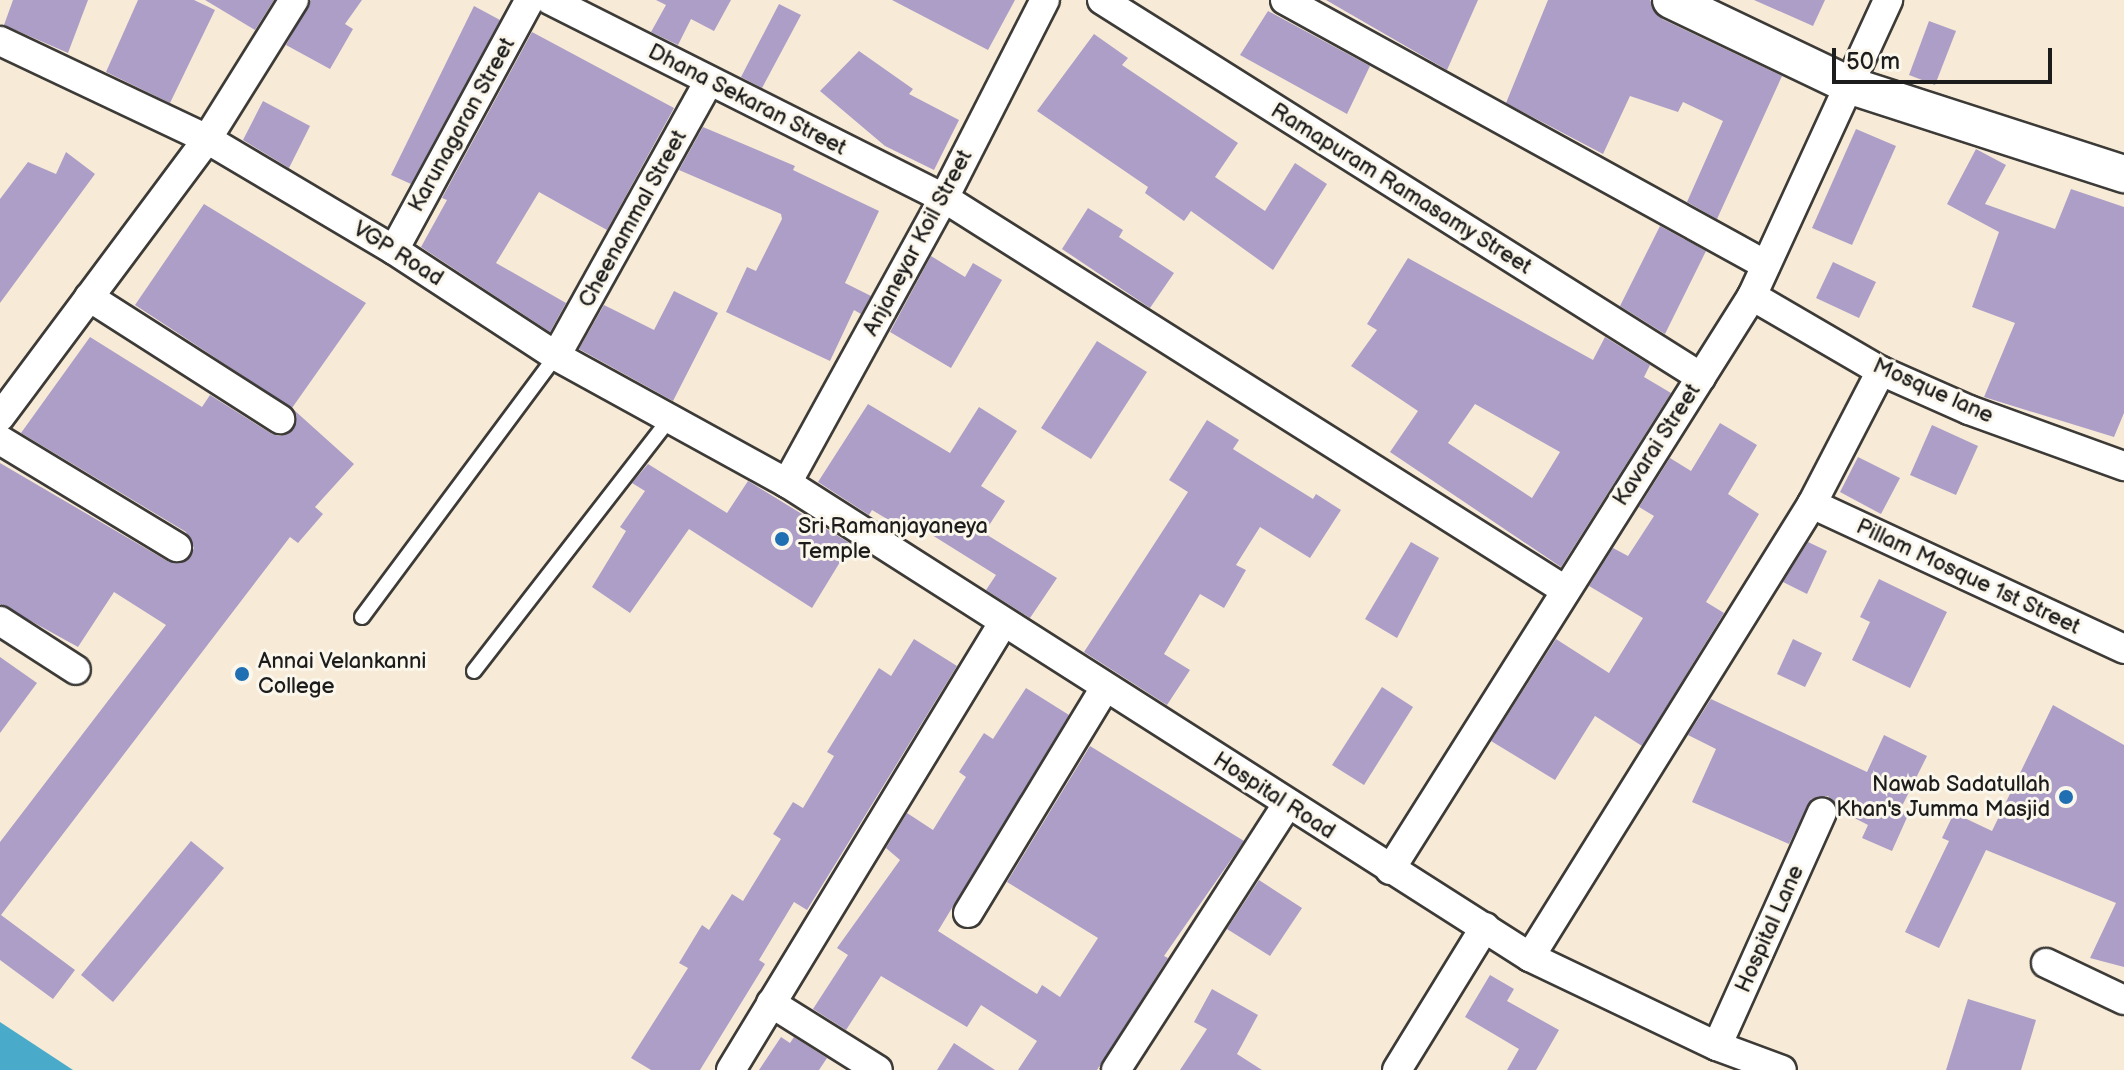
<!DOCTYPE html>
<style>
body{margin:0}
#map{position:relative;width:2124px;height:1070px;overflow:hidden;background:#f7ebd7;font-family:"Balsamiq Sans",sans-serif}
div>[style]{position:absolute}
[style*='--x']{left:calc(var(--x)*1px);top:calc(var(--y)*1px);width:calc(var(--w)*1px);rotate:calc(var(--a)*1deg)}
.water>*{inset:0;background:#49abc9}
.building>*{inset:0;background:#ad9ec7}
.roads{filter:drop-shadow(2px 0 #3d3b38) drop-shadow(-2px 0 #3d3b38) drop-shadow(0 2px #3d3b38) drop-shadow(0 -2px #3d3b38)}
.service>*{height:14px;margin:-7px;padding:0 7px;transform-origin:7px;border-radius:7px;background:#fff}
.minor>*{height:28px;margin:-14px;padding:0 14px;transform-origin:14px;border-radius:14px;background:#fff}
.tertiary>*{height:36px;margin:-18px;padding:0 18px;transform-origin:18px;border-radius:18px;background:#fff}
.dots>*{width:22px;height:22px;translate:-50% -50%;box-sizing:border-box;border:4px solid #fbf7ec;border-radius:50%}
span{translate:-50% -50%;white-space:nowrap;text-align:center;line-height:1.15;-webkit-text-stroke:6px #fbf7ec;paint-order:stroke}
.street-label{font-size:22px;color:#1c1c1c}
.poi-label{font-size:22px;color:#1c1c1c}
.left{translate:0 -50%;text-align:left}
.right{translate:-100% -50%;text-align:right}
.scale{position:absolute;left:1832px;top:48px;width:220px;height:36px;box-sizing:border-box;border:4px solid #1c1c1c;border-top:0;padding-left:10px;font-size:24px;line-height:28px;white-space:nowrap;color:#1c1c1c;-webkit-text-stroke:6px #fbf7ec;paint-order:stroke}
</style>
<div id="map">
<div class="water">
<i style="clip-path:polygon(0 1022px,73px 1070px,0 1070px)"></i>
</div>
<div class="building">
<i style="clip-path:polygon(13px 0,88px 0,68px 53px,4px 25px)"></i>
<i style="clip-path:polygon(138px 0,194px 0,215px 10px,170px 103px,106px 72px)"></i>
<i style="clip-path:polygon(205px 0,274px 0,255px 30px)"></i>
<i style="clip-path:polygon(311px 0,362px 0,345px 24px,353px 29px,330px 69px,286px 45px)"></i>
<i style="clip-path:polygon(656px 0,731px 0,714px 31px,691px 19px,678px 45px,651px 32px,666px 5px)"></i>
<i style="clip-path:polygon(892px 0,1015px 0,988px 50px)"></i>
<i style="clip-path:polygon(1326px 0,1478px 0,1447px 70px)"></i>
<i style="clip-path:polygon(1548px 0,1650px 0,1662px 19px,1782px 76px,1717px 219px,1687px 202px,1723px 121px,1683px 102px,1678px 112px,1630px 96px,1603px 154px,1506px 103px)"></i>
<i style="clip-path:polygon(1754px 0,1825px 0,1813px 26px)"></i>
<i style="clip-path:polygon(779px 4px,801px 15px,762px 88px,741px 77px)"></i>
<i style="clip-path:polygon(474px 6px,500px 20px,411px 184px,391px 175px)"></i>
<i style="clip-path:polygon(1268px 11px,1370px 66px,1347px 114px,1240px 55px)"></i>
<i style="clip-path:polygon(1929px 21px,1956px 31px,1935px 85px,1909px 75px)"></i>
<i style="clip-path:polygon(532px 32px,674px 108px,607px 230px,539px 192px,496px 263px,566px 303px,550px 332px,421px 247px,447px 200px,442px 198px)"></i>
<i style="clip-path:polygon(1094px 34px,1128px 58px,1122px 65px,1238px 143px,1215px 177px,1265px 211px,1295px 163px,1327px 184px,1273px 270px,1191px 211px,1184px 221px,1145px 193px,1148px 187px,1037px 111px)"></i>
<i style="clip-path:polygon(859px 51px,913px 89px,909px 94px,959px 120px,934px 170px,885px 146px,820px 91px)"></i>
<i style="clip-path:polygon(263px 101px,310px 126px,289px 168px,243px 140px)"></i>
<i style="clip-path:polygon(703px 127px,795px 166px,793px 170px,879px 211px,845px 283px,871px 296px,861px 314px,854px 310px,830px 361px,726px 312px,747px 267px,756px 271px,782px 219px,781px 214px,679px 170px)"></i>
<i style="clip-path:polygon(1856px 129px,1896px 146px,1852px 245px,1812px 228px)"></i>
<i style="clip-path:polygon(1976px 149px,2006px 165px,1985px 204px,2055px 229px,2071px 189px,2124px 207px,2124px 413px,2114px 437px,1984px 397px,2015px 323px,1972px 307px,1999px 232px,1947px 204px)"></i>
<i style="clip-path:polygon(66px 152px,95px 174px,0 303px,0 199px,28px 162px,56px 174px)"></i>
<i style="clip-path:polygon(204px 204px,366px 303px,292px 408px,135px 305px)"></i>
<i style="clip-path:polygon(1088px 208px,1123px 230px,1119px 237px,1174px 273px,1150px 308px,1062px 249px)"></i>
<i style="clip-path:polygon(1660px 226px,1706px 251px,1665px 334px,1620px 306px)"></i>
<i style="clip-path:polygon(931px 256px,965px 277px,973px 263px,1002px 280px,951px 368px,890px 332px)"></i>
<i style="clip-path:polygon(evenodd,1408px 258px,1593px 360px,1605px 337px,1650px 365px,1644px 377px,1671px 393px,1561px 567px,1390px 452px,1418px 411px,1351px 366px,1377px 330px,1367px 324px,1408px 258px,1475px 404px,1560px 452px,1532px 498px,1448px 443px,1475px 404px)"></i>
<i style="clip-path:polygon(1833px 262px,1876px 282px,1859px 318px,1816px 298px)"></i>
<i style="clip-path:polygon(674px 291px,718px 313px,673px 401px,579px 349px,604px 305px,654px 330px)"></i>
<i style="clip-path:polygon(90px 337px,202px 407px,210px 395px,272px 434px,280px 436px,294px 429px,294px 410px,354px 464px,315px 507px,323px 514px,298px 543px,290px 537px,1px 915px,75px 970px,53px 999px,0 960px,0 842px,166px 625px,114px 592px,78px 647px,0 604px,0 463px,169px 562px,184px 562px,194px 548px,186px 532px,21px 433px)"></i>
<i style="clip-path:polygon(1097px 341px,1147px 372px,1091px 459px,1041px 428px)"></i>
<i style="clip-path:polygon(868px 404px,950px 453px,979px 407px,1017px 431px,981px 486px,1005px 501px,984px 533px,1057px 578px,1030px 618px,986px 590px,996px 575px,908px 520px,902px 528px,872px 510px,869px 515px,818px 482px)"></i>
<i style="clip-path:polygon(1207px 420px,1239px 440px,1233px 449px,1313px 499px,1316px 494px,1341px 510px,1310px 558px,1260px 527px,1236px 565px,1246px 570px,1224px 608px,1200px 594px,1164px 654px,1190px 670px,1167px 705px,1084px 652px,1188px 492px,1169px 480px)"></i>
<i style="clip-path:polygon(1720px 423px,1757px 445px,1728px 494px,1759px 514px,1706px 602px,1724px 613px,1642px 746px,1595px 716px,1555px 780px,1491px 741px,1556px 639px,1609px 673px,1643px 618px,1589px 586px,1613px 548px,1628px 556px,1654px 516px,1639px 507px,1670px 458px,1691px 471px)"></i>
<i style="clip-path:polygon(1932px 425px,1978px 446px,1956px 495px,1910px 475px)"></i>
<i style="clip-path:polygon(1858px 457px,1900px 478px,1881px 514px,1840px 492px)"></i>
<i style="clip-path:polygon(648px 464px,727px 513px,748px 481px,851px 544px,812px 608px,689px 529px,630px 613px,592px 587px,626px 531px,620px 527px,645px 491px,632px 483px)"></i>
<i style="clip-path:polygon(1411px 542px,1439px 558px,1397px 638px,1365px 619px)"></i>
<i style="clip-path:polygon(1808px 542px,1827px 551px,1807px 594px,1783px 582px)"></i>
<i style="clip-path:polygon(1879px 579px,1947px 612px,1910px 688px,1852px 660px,1870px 622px,1860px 617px)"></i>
<i style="clip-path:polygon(914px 639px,957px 666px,807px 910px,794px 902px,759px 960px,765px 964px,700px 1070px,651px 1070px,631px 1058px,688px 968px,679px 963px,702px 925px,709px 930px,732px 894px,743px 901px,781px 839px,773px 834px,793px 802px,803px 808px,834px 756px,827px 752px,879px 668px,891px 676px)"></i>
<i style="clip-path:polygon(1793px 639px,1822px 653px,1805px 687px,1777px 674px)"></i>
<i style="clip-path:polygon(0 657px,37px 683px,0 733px)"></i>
<i style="clip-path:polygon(1382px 687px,1413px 707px,1364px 785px,1332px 765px)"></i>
<i style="clip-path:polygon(1026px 688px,1069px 715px,938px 931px,1037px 994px,1042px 985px,1060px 997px,1098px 938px,1007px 882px,1090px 746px,1244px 841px,1164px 956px,1168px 958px,1097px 1070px,1018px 1070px,1037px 1041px,981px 1005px,967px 1027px,881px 976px,846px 1030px,813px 1009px,848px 955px,837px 948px,900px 860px,886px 848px,907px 813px,933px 830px,966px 777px,959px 772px,984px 733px,993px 739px)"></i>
<i style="clip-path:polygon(1711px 699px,1867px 772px,1884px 735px,1927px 756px,1900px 810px,1909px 813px,1892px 851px,1862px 838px,1868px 825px,1839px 810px,1828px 796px,1811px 799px,1789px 844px,1692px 802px,1716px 749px,1688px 735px)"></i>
<i style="clip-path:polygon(2053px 705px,2124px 745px,2124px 967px,2090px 958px,2116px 903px,1986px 850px,1939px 948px,1905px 932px,1949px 841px,1942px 838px,1954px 813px,1992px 831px)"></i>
<i style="clip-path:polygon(191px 841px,224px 868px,113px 1002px,81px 975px)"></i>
<i style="clip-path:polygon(1259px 880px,1302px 908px,1270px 956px,1227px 929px)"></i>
<i style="clip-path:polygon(1490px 975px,1514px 989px,1507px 1001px,1559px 1030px,1536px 1070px,1507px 1070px,1519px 1049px,1465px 1017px)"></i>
<i style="clip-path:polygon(1212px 989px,1258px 1015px,1237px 1054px,1262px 1070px,1180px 1070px,1207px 1029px,1194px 1022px)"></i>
<i style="clip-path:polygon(1968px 999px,2036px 1020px,2021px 1070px,1946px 1070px)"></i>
<i style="clip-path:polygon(781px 1037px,790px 1043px,794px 1037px,827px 1058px,819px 1070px,759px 1070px)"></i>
<i style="clip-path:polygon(954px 1043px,995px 1070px,937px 1070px)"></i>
</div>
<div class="roads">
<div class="service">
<i style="--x:362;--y:617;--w:325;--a:-53.4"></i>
<i style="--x:474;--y:671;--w:316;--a:-52.2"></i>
</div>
<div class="minor">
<i style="--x:550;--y:0;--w:441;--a:26.7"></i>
<i style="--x:944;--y:198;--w:734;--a:32.26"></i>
<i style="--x:1102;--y:0;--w:708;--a:32.19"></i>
<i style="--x:1285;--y:0;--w:549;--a:28.85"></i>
<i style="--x:0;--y:41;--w:229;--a:25.3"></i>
<i style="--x:207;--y:139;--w:217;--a:30.7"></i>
<i style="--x:394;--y:250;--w:194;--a:33.2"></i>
<i style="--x:556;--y:356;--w:264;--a:28.8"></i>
<i style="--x:787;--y:483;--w:881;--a:32.54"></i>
<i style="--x:1530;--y:957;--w:207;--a:25.5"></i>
<i style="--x:1717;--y:1046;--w:69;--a:20.3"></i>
<i style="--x:394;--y:250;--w:285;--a:-61.5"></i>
<i style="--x:1752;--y:296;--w:149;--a:30.2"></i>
<i style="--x:1881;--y:371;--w:96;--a:23.9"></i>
<i style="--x:1969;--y:410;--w:165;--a:19.9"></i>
<i style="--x:89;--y:297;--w:227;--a:32.6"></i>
<i style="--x:556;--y:356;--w:315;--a:-60.9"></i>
<i style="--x:0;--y:417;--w:347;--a:-53.3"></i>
<i style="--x:207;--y:139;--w:164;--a:-58"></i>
<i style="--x:0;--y:440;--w:207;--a:31.2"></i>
<i style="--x:787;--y:483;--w:325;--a:-61.2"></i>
<i style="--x:944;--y:198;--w:222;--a:-63"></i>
<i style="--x:1812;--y:504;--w:344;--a:24.9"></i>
<i style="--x:0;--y:621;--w:90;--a:32.8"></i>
<i style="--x:1390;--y:870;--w:679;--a:-57.76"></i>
<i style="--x:1752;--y:296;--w:326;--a:-65.3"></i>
<i style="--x:968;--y:913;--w:263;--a:-58.7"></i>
<i style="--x:1530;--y:957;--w:534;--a:-58.1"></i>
<i style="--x:1812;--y:504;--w:150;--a:-62.6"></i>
<i style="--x:2046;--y:963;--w:86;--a:25.4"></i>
<i style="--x:771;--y:1003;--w:126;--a:32.1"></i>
<i style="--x:1717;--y:1046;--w:256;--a:-65.8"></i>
<i style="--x:731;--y:1070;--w:523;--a:-58.68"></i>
<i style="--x:1116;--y:1070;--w:315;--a:-57.2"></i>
<i style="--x:1397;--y:1070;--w:168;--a:-58.4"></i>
</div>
<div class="tertiary">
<i style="--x:1671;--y:0;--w:199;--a:25.5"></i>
<i style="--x:1851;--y:86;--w:287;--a:17.9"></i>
</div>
</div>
<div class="dots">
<i style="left:782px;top:539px;background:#1f6fb2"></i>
<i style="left:242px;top:674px;background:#1f6fb2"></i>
<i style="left:2066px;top:797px;background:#1f6fb2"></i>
</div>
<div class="street-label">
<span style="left:747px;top:100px;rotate:27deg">Dhana Sekaran Street</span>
<span style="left:462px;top:125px;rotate:-61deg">Karunagaran Street</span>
<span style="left:1401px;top:189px;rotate:32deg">Ramapuram Ramasamy Street</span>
<span style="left:633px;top:219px;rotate:-61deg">Cheenammal Street</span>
<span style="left:918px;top:243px;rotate:-62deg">Anjaneyar Koil Street</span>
<span style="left:398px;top:254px;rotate:32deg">VGP Road</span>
<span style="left:1933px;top:391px;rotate:24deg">Mosque lane</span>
<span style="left:1657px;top:445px;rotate:-57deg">Kavarai Street</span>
<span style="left:1968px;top:577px;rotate:25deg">Pillam Mosque 1st Street</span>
<span style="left:1274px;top:796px;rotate:33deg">Hospital Road</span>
<span style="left:1770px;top:929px;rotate:-66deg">Hospital Lane</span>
</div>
<div class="poi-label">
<span class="left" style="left:798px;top:539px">Sri Ramanjayaneya<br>Temple</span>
<span class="left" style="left:258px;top:674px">Annai Velankanni<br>College</span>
<span class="right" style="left:2050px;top:797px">Nawab Sadatullah<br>Khan's Jumma Masjid</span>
</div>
<div class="scale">50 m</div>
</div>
